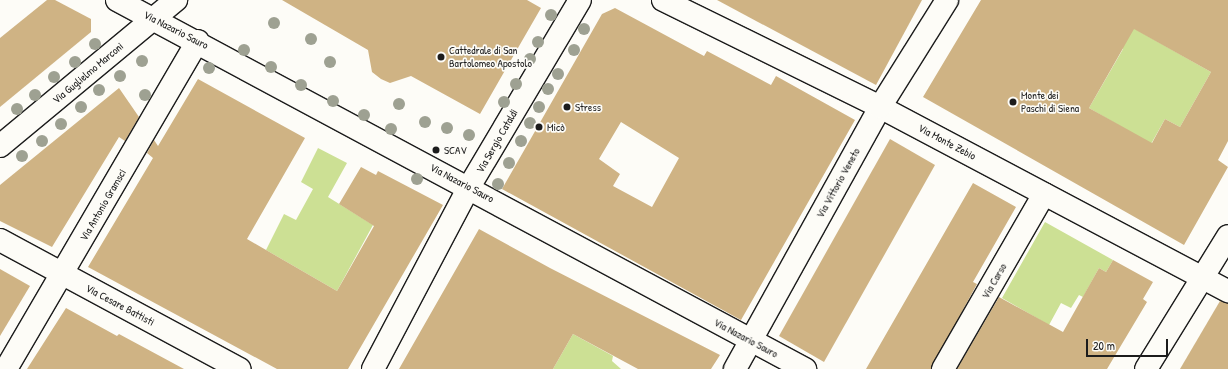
<!DOCTYPE html>
<meta charset="utf-8">
<style>
body{margin:0}
#map{position:relative;width:1228px;height:369px;overflow:hidden;background:#fdfcf7;font-family:"Patrick Hand",sans-serif}
div>[style]{position:absolute}
[style*='--x']{left:calc(var(--x)*1px);top:calc(var(--y)*1px);width:calc(var(--w)*1px);rotate:calc(var(--a)*1deg)}
.green>*{inset:0;background:#cce094}
.building>*{inset:0;background:#cfb384}
.roads{filter:drop-shadow(1px 0 #1c1c1c) drop-shadow(-1px 0 #1c1c1c) drop-shadow(0 1px #1c1c1c) drop-shadow(0 -1px #1c1c1c)}
.street>*{height:22px;margin:-11px;padding:0 11px;transform-origin:11px;border-radius:11px;background:#fdfcf7}
.trees>*{width:12px;height:12px;margin:-6px;border-radius:50%;background:#9ea192}
.dots>*{width:11px;height:11px;translate:-50% -50%;box-sizing:border-box;border:2px solid #fdfcf7;border-radius:50%}
span{translate:-50% -50%;white-space:nowrap;text-align:center;line-height:1.15;-webkit-text-stroke:3.5px #fdfcf7;paint-order:stroke}
.street-label{font-size:11px;color:#1c1c1c}
.poi-label{font-size:11px;color:#1c1c1c}
.left{translate:0 -50%;text-align:left}
.scale{position:absolute;left:1086px;top:339px;width:82px;height:18px;box-sizing:border-box;border:2px solid #1c1c1c;border-top:0;padding-left:5px;font-size:12px;line-height:14px;white-space:nowrap;color:#1c1c1c;-webkit-text-stroke:3px #fdfcf7;paint-order:stroke}
</style>
<div id="map">
<div class="green">
<i style="clip-path:polygon(1084px 0,1211px 72px,1180px 127px,1165px 119px,1151px 144px,1089px 108px,1123px 49px)"></i>
<i style="clip-path:polygon(318px 148px,347px 163px,328px 197px,373px 225px,337px 291px,266px 250px,284px 214px,296px 220px,313px 189px,301px 182px)"></i>
<i style="clip-path:polygon(1045px 222px,1113px 260px,1106px 272px,1099px 268px,1083px 297px,1079px 295px,1071px 308px,1061px 303px,1049px 325px,1002px 298px)"></i>
<i style="clip-path:polygon(573px 334px,613px 356px,612px 361px,621px 369px,553px 369px)"></i>
</div>
<div class="building">
<i style="clip-path:polygon(47px 0,55px 0,91px 19px,91px 32px,0 107px,0 38px)"></i>
<i style="clip-path:polygon(282px 0,527px 0,541px 8px,480px 114px,411px 76px,390px 83px,381px 79px,372px 72px,368px 50px)"></i>
<i style="clip-path:polygon(717px 0,922px 0,876px 85px)"></i>
<i style="clip-path:polygon(evenodd,981px 0,1228px 0,1228px 141px,1218px 160px,1228px 167px,1184px 245px,923px 97px,981px 0,1134px 29px,1211px 72px,1180px 127px,1165px 119px,1152px 143px,1089px 108px,1134px 29px)"></i>
<i style="clip-path:polygon(evenodd,615px 8px,704px 56px,707px 51px,771px 85px,776px 76px,855px 120px,741px 320px,502px 189px,602px 14px,615px 8px,621px 122px,679px 158px,652px 207px,613px 186px,620px 174px,599px 159px,621px 122px)"></i>
<i style="clip-path:polygon(198px 79px,305px 138px,247px 239px,337px 291px,374px 226px,339px 204px,361px 167px,376px 175px,378px 171px,443px 205px,348px 369px,277px 369px,88px 267px,153px 158px,147px 153px,154px 140px,158px 146px)"></i>
<i style="clip-path:polygon(119px 88px,139px 117px,125px 141px,119px 137px,52px 247px,0 221px,0 185px)"></i>
<i style="clip-path:polygon(890px 139px,935px 165px,824px 362px,779px 336px)"></i>
<i style="clip-path:polygon(973px 183px,1016px 207px,973px 282px,977px 284px,931px 369px,866px 369px)"></i>
<i style="clip-path:polygon(479px 229px,550px 268px,720px 355px,711px 369px,638px 369px,573px 334px,553px 369px,399px 369px)"></i>
<i style="clip-path:polygon(1113px 260px,1153px 282px,1143px 299px,1147px 302px,1107px 369px,957px 369px,999px 297px,1063px 332px,1099px 268px,1106px 272px)"></i>
<i style="clip-path:polygon(0 269px,30px 286px,0 336px)"></i>
<i style="clip-path:polygon(1220px 301px,1228px 303px,1228px 369px,1180px 369px)"></i>
<i style="clip-path:polygon(66px 308px,117px 336px,119px 334px,184px 369px,27px 369px)"></i>
</div>
<div class="roads">
<div class="street">
<i style="--x:117;--y:0;--w:781;--a:28.21"></i>
<i style="--x:663;--y:0;--w:242;--a:26.2"></i>
<i style="--x:880;--y:107;--w:394;--a:27.9"></i>
<i style="--x:0;--y:146;--w:229;--a:-39.7"></i>
<i style="--x:0;--y:240;--w:272;--a:28.3"></i>
<i style="--x:6;--y:369;--w:380;--a:-59.7"></i>
<i style="--x:373;--y:369;--w:206;--a:-62.2"></i>
<i style="--x:469;--y:187;--w:217;--a:-59.3"></i>
<i style="--x:735;--y:369;--w:299;--a:-61"></i>
<i style="--x:880;--y:107;--w:126;--a:-57.9"></i>
<i style="--x:943;--y:369;--w:202;--a:-60"></i>
<i style="--x:1146;--y:369;--w:156;--a:-58.3"></i>
</div>
</div>
<div class="trees">
<i style="left:551px;top:15px"></i>
<i style="left:274px;top:23px"></i>
<i style="left:584px;top:29px"></i>
<i style="left:311px;top:39px"></i>
<i style="left:538px;top:42px"></i>
<i style="left:95px;top:44px"></i>
<i style="left:244px;top:50px"></i>
<i style="left:574px;top:50px"></i>
<i style="left:530px;top:59px"></i>
<i style="left:142px;top:61px"></i>
<i style="left:75px;top:62px"></i>
<i style="left:330px;top:62px"></i>
<i style="left:271px;top:67px"></i>
<i style="left:209px;top:68px"></i>
<i style="left:558px;top:74px"></i>
<i style="left:120px;top:76px"></i>
<i style="left:54px;top:77px"></i>
<i style="left:516px;top:84px"></i>
<i style="left:301px;top:85px"></i>
<i style="left:548px;top:89px"></i>
<i style="left:99px;top:90px"></i>
<i style="left:35px;top:95px"></i>
<i style="left:145px;top:95px"></i>
<i style="left:333px;top:101px"></i>
<i style="left:504px;top:102px"></i>
<i style="left:399px;top:104px"></i>
<i style="left:81px;top:107px"></i>
<i style="left:539px;top:107px"></i>
<i style="left:17px;top:109px"></i>
<i style="left:364px;top:115px"></i>
<i style="left:425px;top:122px"></i>
<i style="left:530px;top:123px"></i>
<i style="left:61px;top:124px"></i>
<i style="left:447px;top:128px"></i>
<i style="left:391px;top:129px"></i>
<i style="left:469px;top:135px"></i>
<i style="left:42px;top:141px"></i>
<i style="left:521px;top:141px"></i>
<i style="left:22px;top:156px"></i>
<i style="left:509px;top:163px"></i>
<i style="left:417px;top:179px"></i>
<i style="left:498px;top:184px"></i>
</div>
<div class="dots">
<i style="left:441px;top:57px;background:#1c1c1c"></i>
<i style="left:1013px;top:102px;background:#1c1c1c"></i>
<i style="left:567px;top:107px;background:#1c1c1c"></i>
<i style="left:539px;top:127px;background:#1c1c1c"></i>
<i style="left:436px;top:150px;background:#1c1c1c"></i>
</div>
<div class="street-label">
<span style="left:176px;top:30px;rotate:27deg">Via Nazario Sauro</span>
<span style="left:88px;top:73px;rotate:-40deg">Via Guglielmo Marconi</span>
<span style="left:497px;top:141px;rotate:-60deg">Via Sergio Cataldi</span>
<span style="left:947px;top:142px;rotate:28deg">Via Monte Zebio</span>
<span style="left:462px;top:183px;rotate:28deg">Via Nazario Sauro</span>
<span style="left:838px;top:183px;rotate:-61deg">Via Vittorio Veneto</span>
<span style="left:103px;top:205px;rotate:-60deg">Via Antonio Gramsci</span>
<span style="left:994px;top:281px;rotate:-60deg">Via Carso</span>
<span style="left:120px;top:305px;rotate:28deg">Via Cesare Battisti</span>
<span style="left:746px;top:338px;rotate:28deg">Via Nazario Sauro</span>
</div>
<div class="poi-label">
<span class="left" style="left:449px;top:57px">Cattedrale di San<br>Bartolomeo Apostolo</span>
<span class="left" style="left:1021px;top:102px">Monte dei<br>Paschi di Siena</span>
<span class="left" style="left:575px;top:107px">Stress</span>
<span class="left" style="left:547px;top:127px">Micò</span>
<span class="left" style="left:444px;top:150px">SCAV</span>
</div>
<div class="scale">20 m</div>
</div>
